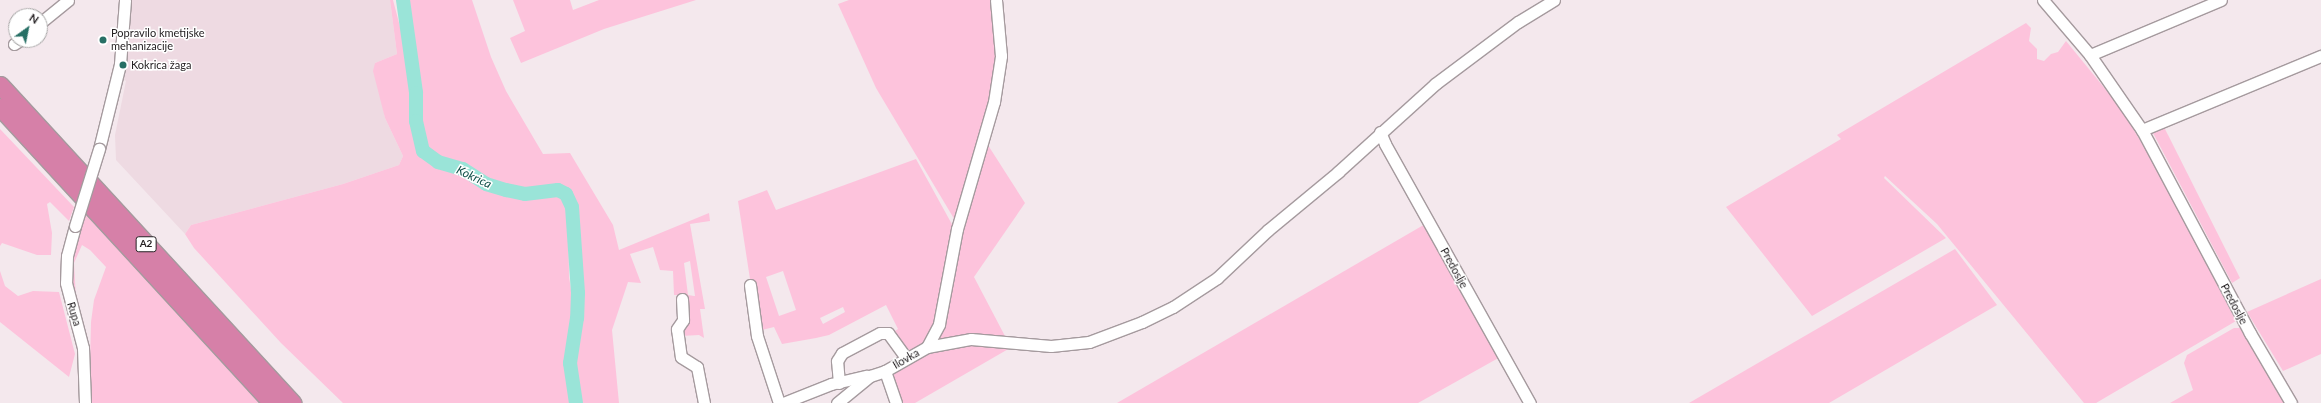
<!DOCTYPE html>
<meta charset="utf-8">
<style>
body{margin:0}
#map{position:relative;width:2321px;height:403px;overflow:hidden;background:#f4e8ed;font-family:Lato,sans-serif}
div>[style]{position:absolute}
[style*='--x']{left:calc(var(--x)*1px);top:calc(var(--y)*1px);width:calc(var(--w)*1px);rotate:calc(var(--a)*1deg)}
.built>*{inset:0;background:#eedae2}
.green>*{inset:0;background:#fdc3dc}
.river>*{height:14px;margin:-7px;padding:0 7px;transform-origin:7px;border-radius:7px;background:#9ae4d8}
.roads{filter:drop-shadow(1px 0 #a59a9e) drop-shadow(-1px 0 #a59a9e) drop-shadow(0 1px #a59a9e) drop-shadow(0 -1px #a59a9e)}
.minor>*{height:11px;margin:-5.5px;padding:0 5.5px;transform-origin:5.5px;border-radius:5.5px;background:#fff}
.highway>*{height:17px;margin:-8.5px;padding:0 8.5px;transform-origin:8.5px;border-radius:8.5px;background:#d680a8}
.bridges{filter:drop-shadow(1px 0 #a59a9e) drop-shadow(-1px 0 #a59a9e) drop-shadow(0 1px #a59a9e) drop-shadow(0 -1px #a59a9e)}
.minor-bridge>*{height:11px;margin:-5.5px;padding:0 5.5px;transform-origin:5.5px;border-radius:5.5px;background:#fff}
.dots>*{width:11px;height:11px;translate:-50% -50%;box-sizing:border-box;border:2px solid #fff;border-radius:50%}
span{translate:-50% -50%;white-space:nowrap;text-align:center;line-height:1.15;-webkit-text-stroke:3px #fff;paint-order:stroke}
.shield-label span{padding:1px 3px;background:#fff;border:1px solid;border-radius:3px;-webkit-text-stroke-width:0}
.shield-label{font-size:10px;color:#262224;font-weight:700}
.poi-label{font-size:11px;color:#262224}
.left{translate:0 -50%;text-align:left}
.street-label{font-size:11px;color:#262224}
.water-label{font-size:12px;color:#0c4d46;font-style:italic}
.north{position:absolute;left:8px;top:8px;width:40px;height:40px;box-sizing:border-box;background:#fff;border:1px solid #a8a7a7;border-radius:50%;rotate:33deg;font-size:11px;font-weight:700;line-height:16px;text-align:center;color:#262224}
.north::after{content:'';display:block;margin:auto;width:14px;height:18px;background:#276f65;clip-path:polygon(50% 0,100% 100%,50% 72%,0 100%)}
</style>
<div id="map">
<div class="built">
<i style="clip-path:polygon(129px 0,390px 0,397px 54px,375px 63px,385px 118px,403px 156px,399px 165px,343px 184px,191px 225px,185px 234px,116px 160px,115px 135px,126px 81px,122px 78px,128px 58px)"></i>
</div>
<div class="green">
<i style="clip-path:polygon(390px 0,393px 0,410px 65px,414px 93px,413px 121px,419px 149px,424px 159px,465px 175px,483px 187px,504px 193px,526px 196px,556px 193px,568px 207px,569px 277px,574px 308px,565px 367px,571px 403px,343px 403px,281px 343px,194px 248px,185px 234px,191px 225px,343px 184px,399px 165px,403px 156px,385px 118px,373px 71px,375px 63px,397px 54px)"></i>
<i style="clip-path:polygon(evenodd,410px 0,472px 0,491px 57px,506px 91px,543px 154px,570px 153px,613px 225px,619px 250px,709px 213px,710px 221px,690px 224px,705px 309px,700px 309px,704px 338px,699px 335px,681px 336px,684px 295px,674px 295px,673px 271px,660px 270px,653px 247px,630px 254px,641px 283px,628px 282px,612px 330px,619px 403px,581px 403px,574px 362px,583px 320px,583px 270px,577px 249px,578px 214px,567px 191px,550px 186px,540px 190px,506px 187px,454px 161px,440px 159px,425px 149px,418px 120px,421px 85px,409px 17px,410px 0,690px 261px,695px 296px,694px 296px,688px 295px,684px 263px,690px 261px)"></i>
<i style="clip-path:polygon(513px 0,570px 0,573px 10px,599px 0,696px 0,604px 29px,521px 63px,510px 38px,525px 31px)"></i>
<i style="clip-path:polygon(849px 0,992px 0,998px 35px,995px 82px,956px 222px,876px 88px,838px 4px)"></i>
<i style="clip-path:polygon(2026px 23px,2031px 28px,2029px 41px,2037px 49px,2037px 59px,2044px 61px,2051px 54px,2058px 52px,2066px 41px,2120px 107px,2153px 162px,2236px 321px,2096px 403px,2084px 403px,1937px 224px,1885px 176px,1884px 178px,1946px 238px,1812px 316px,1726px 207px,1841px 139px,1837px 135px)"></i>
<i style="clip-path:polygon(2163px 125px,2240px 278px,2232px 283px,2152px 131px)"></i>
<i style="clip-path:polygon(0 129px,74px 207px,69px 221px,50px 202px,47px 204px,52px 233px,51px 255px,37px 255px,2px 243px,0 246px)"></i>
<i style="clip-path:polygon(986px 142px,1025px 203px,974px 277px,1006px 338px,939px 341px,935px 339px,954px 252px)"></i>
<i style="clip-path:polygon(evenodd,916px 159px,954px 228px,941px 300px,928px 339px,910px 354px,890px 334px,898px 329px,886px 305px,829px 335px,816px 338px,782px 344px,774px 327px,758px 331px,738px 201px,767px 190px,776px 210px,916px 159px,783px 271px,796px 310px,779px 316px,766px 277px,783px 271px,916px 159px,843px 307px,845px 312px,823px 324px,820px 318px,843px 307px)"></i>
<i style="clip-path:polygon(86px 212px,150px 283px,261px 403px,89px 403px,91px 322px,94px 300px,106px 267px,90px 250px,82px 245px,74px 263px,76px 298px,73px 299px,69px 283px,70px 264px)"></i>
<i style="clip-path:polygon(1427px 223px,1502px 356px,1418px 403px,1117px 403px)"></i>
<i style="clip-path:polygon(1955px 249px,1997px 305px,1829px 403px,1689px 403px)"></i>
<i style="clip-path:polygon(0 271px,5px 286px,18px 296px,33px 291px,59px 292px,75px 354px,69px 377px,0 322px)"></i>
<i style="clip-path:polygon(2321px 279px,2321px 354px,2283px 371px,2247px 312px)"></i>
<i style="clip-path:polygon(2234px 328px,2240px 328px,2285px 403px,2170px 403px,2193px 390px,2184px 363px,2187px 355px)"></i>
<i style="clip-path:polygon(957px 343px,1017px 344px,915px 403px,897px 403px,892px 379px,893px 372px,924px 352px)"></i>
</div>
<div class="river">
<i style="--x:403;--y:0;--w:94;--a:82"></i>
<i style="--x:416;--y:93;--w:28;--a:90"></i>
<i style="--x:416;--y:121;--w:31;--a:77"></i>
<i style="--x:423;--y:151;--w:19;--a:36"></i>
<i style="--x:438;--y:162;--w:26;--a:16"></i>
<i style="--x:463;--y:169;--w:27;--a:33"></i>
<i style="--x:486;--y:184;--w:21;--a:17"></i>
<i style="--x:506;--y:190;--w:19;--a:12"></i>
<i style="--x:525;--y:194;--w:33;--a:-7"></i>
<i style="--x:558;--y:190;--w:9;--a:27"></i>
<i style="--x:566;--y:194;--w:14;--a:65"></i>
<i style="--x:572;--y:207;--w:86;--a:86"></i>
<i style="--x:578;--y:293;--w:25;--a:92"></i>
<i style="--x:577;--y:318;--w:46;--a:98.8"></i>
<i style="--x:570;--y:363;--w:40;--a:81.5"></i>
</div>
<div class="roads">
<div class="minor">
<i style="--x:2043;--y:0;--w:72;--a:49.5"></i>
<i style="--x:2090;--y:55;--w:91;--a:55.3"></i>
<i style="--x:2142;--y:130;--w:230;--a:62"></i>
<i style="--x:2250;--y:333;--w:81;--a:59.6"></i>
<i style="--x:40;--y:23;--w:36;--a:-39"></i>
<i style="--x:14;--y:44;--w:7;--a:-34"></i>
<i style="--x:2090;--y:55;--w:142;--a:-22.8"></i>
<i style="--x:2142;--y:130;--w:194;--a:-22.5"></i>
<i style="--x:1380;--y:132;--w:13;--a:67"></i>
<i style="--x:1385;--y:144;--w:297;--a:60.8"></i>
<i style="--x:99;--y:149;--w:88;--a:-76.1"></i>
<i style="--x:120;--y:64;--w:64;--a:-85.5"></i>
<i style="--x:75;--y:226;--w:31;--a:105"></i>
<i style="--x:67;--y:256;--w:27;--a:92"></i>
<i style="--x:66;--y:283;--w:67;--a:75.3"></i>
<i style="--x:83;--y:348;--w:55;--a:87.9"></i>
<i style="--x:750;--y:285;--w:51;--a:82.2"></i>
<i style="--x:757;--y:336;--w:71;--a:71.8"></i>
<i style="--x:682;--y:299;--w:21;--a:87"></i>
<i style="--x:683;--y:320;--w:11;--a:124"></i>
<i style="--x:677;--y:329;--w:28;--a:82"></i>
<i style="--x:681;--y:357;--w:19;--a:32"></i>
<i style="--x:697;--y:367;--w:37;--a:79"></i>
<i style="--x:927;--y:347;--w:26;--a:-62"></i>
<i style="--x:939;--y:324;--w:97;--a:-79.3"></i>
<i style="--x:957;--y:229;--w:132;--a:-73.8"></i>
<i style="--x:994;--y:102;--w:47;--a:-81.3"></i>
<i style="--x:1001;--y:56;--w:56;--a:-95.1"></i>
<i style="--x:885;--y:371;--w:34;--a:71"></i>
<i style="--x:839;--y:383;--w:22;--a:-95"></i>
<i style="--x:837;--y:361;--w:9;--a:-58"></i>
<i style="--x:842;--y:353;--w:43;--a:-27.8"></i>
<i style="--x:880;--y:333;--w:8;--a:0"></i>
<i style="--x:888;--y:333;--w:31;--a:54"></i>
<i style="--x:783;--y:403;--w:52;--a:-21.6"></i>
<i style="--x:831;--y:384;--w:37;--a:-13"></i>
<i style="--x:837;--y:403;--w:43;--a:-39.3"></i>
<i style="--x:870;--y:376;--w:16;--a:-18"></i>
<i style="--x:885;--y:371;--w:48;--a:-29.7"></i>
<i style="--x:927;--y:347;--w:45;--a:-10.3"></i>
<i style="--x:971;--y:339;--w:80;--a:5"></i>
<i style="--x:1051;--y:346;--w:38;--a:-6"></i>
<i style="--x:1089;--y:342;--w:57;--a:-20.7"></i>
<i style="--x:1142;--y:322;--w:34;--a:-26"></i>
<i style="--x:1173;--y:307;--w:53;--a:-33.4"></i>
<i style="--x:1217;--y:278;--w:70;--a:-43.3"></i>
<i style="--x:1268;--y:230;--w:91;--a:-39.6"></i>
<i style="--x:1338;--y:172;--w:131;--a:-42.2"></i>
<i style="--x:1435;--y:84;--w:104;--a:-36.8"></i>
<i style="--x:1518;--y:22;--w:42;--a:-31.4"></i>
</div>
<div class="highway">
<i style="--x:0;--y:85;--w:432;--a:47.4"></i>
<i style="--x:0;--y:107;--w:402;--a:47.4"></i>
</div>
</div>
<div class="bridges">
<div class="minor-bridge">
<i style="--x:75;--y:226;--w:81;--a:-72.7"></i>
</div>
</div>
<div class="dots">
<i style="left:103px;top:40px;background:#276f65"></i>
<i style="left:123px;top:65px;background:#276f65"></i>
</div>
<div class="shield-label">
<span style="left:146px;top:244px">A2</span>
</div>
<div class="poi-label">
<span class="left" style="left:111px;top:40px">Popravilo kmetijske<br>mehanizacije</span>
<span class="left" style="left:131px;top:65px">Kokrica žaga</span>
</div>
<div class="street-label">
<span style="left:1454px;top:268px;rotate:61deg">Predoslje</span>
<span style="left:2234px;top:304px;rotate:62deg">Predoslje</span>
<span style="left:74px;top:314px;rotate:73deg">Rupa</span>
<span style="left:906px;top:359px;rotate:-30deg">Ilovka</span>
</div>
<div class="water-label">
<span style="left:474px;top:177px;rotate:25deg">Kokrica</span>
</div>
<div class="north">N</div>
</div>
